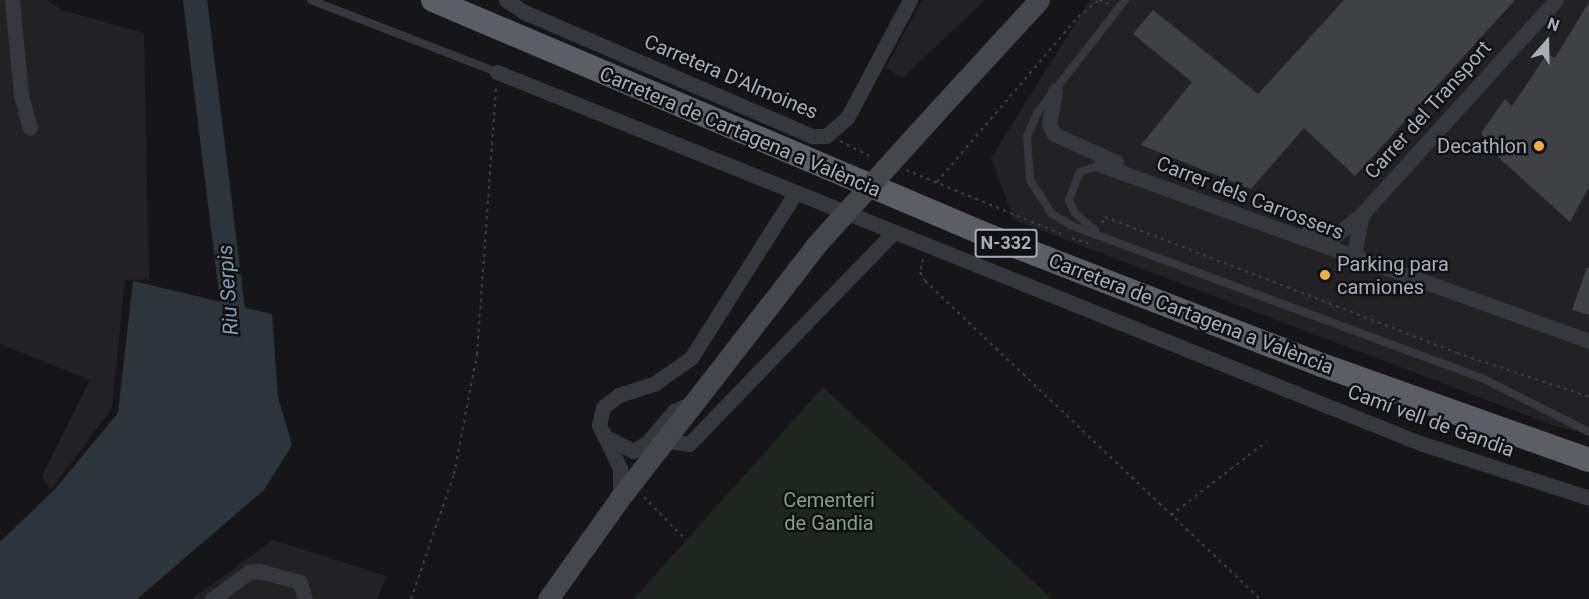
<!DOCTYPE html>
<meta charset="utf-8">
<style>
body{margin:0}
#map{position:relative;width:1589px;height:599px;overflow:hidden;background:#161618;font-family:Roboto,sans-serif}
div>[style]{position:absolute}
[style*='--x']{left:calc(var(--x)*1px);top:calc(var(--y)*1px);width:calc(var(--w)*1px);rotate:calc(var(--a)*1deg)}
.built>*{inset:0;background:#222225}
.green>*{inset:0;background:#1e261f}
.water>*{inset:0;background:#2c353c}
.river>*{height:24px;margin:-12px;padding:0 12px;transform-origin:12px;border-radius:12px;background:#2c353c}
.building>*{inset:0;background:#404145}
.path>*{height:2px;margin-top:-1px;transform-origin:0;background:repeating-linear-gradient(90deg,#3d3f44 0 3px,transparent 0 7.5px)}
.service>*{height:8px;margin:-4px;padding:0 4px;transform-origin:4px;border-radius:4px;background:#37383d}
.minor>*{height:15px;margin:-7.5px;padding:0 7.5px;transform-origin:7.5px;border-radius:7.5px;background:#37383d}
.secondary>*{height:21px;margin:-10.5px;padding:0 10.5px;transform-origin:10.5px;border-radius:10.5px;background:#45474d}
.trunk>*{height:24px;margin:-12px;padding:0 12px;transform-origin:12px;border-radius:12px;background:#5b5e65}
.secondary-bridge>*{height:21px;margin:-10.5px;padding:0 10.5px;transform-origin:10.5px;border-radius:10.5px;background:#45474d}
.dots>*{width:16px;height:16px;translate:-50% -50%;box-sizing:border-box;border:3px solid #111113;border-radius:50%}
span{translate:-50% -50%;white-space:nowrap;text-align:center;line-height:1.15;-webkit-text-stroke:5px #111113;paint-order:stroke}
.shield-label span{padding:2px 4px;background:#111113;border:2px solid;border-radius:4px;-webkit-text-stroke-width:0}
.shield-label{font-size:18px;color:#a8adb8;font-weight:700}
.street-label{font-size:20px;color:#a8adb8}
.poi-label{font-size:20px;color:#a8adb8}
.right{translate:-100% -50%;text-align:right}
.left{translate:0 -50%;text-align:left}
.park-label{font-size:20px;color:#7fa381}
.water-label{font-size:21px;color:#7f9bb3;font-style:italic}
.north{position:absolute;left:1517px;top:12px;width:60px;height:60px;-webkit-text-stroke:4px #111113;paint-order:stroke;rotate:20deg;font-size:16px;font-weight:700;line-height:24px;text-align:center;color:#a8adb8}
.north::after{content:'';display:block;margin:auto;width:21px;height:27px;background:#a8adb8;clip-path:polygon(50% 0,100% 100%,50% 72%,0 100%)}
</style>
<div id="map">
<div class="built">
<i style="clip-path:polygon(0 0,47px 0,62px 10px,144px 33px,149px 279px,125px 280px,112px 408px,51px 490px,42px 476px,90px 380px,0 344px)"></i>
<i style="clip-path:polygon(922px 0,985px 0,903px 78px,886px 68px)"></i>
<i style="clip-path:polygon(1090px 0,1589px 0,1589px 434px,1555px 426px,1014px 220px,991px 158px)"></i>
<i style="clip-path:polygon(273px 540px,386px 576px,378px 599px,192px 599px)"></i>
</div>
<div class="green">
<i style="clip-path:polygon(823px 387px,1052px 599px,634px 599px)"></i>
</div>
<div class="water">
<i style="clip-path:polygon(133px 281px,272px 314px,278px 397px,292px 445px,264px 490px,137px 599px,0 599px,0 542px,55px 489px,118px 413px)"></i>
</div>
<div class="river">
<i style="--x:195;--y:0;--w:312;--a:83"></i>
<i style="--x:233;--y:310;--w:26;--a:92"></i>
</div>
<div class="building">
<i style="clip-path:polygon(1344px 0,1515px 0,1355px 176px,1304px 128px,1251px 189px,1141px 145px,1192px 82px,1133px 34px,1153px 10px,1258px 94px)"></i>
<i style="clip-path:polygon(1589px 2px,1589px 187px,1570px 222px,1499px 158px,1481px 133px,1505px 99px,1512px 106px,1547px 54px,1555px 58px)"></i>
<i style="clip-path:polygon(1587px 267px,1589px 268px,1589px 315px,1572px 310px)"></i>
</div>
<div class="path">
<i style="--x:840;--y:141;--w:36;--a:27"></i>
<i style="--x:906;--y:170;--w:171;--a:22.4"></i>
<i style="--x:937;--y:182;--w:217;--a:-49.5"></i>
<i style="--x:1078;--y:17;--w:27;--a:-39"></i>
<i style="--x:1099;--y:0;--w:11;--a:22"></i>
<i style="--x:1102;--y:223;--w:7;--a:-63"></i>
<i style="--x:1105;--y:217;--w:377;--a:21.1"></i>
<i style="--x:1457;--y:353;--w:139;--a:18.4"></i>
<i style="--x:1072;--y:238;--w:22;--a:18"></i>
<i style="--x:923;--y:259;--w:13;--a:103"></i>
<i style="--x:920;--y:272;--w:10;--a:61"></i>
<i style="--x:925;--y:281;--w:462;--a:43.5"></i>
<i style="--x:644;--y:497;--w:60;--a:45.7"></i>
<i style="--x:1171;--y:515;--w:121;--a:-37.6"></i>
<i style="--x:411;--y:599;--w:132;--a:-71"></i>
<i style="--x:454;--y:474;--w:122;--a:-79.1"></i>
<i style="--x:477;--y:354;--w:269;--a:-85.9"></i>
</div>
<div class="service">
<i style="--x:311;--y:0;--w:199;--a:21.2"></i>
<i style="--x:1125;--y:0;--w:143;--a:127.9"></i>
<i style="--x:1037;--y:113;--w:25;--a:113"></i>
<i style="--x:1027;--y:136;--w:44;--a:86.1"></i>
<i style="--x:1030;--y:180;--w:40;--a:57.1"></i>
<i style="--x:1052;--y:214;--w:21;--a:31"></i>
<i style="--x:1070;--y:225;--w:442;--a:20.4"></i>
<i style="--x:1484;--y:379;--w:118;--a:26.8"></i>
<i style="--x:1095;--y:230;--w:26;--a:-140"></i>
<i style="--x:1075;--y:213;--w:14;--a:-115"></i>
<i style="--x:1069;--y:200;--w:30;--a:-69"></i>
<i style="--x:1080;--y:172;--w:22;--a:-18"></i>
</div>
<div class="minor">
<i style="--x:12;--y:0;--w:95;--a:84.6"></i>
<i style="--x:21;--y:95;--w:34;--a:75"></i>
<i style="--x:506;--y:0;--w:22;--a:34"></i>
<i style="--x:524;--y:12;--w:314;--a:23.3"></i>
<i style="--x:812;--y:136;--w:14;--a:0"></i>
<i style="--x:826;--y:136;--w:28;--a:-41"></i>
<i style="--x:847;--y:118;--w:134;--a:-61.9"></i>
<i style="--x:497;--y:72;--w:995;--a:21.9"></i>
<i style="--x:1420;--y:443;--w:178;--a:18"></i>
<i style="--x:1055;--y:91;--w:34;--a:100"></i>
<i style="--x:1049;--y:124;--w:11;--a:63"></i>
<i style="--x:1054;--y:134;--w:68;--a:24.3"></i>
<i style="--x:1101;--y:165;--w:519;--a:19.83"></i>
<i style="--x:1307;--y:233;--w:18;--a:16"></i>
<i style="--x:1324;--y:238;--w:12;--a:-14"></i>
<i style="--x:1336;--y:235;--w:33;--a:-39"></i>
<i style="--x:1353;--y:259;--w:46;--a:-78.7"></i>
<i style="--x:1362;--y:214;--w:289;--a:-47.8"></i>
<i style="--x:604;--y:436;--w:33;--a:27"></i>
<i style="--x:633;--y:451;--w:16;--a:-30"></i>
<i style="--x:647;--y:443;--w:42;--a:-49.8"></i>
<i style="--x:674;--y:411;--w:20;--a:-24"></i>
<i style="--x:665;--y:441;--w:24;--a:7"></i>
<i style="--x:689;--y:444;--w:292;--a:-46"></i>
<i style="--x:620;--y:498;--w:30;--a:-90"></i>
<i style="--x:620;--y:468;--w:48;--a:-116"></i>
<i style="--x:599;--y:425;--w:18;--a:-77"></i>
<i style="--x:603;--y:407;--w:20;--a:-37"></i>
<i style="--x:619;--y:395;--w:38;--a:-18"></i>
<i style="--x:655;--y:383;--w:44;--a:-34.8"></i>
<i style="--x:691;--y:358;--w:196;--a:-57.7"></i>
<i style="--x:212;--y:599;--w:46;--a:-36.1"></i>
<i style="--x:249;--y:572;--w:10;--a:-6"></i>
<i style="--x:259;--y:571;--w:42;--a:15"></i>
<i style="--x:300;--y:582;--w:18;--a:74"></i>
</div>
<div class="secondary">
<i style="--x:938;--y:110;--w:149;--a:-47.4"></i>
<i style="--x:548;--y:599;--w:124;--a:-54.5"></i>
<i style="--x:620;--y:498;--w:320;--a:-52.2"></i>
</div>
<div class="trunk">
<i style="--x:433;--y:0;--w:604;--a:23"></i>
<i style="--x:989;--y:236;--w:357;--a:21.2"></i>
<i style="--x:1322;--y:365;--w:283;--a:19.6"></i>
</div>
<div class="secondary-bridge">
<i style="--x:816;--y:245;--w:182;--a:-47.9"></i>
</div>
<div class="dots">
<i style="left:1539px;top:146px;background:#f2b134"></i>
<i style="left:1325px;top:275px;background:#f2b134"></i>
</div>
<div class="shield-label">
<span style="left:1006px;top:243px">N-332</span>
</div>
<div class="street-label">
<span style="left:731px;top:77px;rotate:23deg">Carretera D'Almoines</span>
<span style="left:1428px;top:110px;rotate:-48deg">Carrer del Transport</span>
<span style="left:740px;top:132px;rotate:23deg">Carretera de Cartagena a València</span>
<span style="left:1250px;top:198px;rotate:21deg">Carrer dels Carrossers</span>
<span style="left:1191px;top:314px;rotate:21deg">Carretera de Cartagena a València</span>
<span style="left:1431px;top:421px;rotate:20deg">Camí vell de Gandia</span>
</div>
<div class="poi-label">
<span class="right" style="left:1527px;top:146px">Decathlon</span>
<span class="left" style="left:1337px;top:276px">Parking para<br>camiones</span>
</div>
<div class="park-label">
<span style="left:829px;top:512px">Cementeri<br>de Gandia</span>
</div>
<div class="water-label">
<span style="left:228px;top:290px;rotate:-94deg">Riu Serpis</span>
</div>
<div class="north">N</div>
</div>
